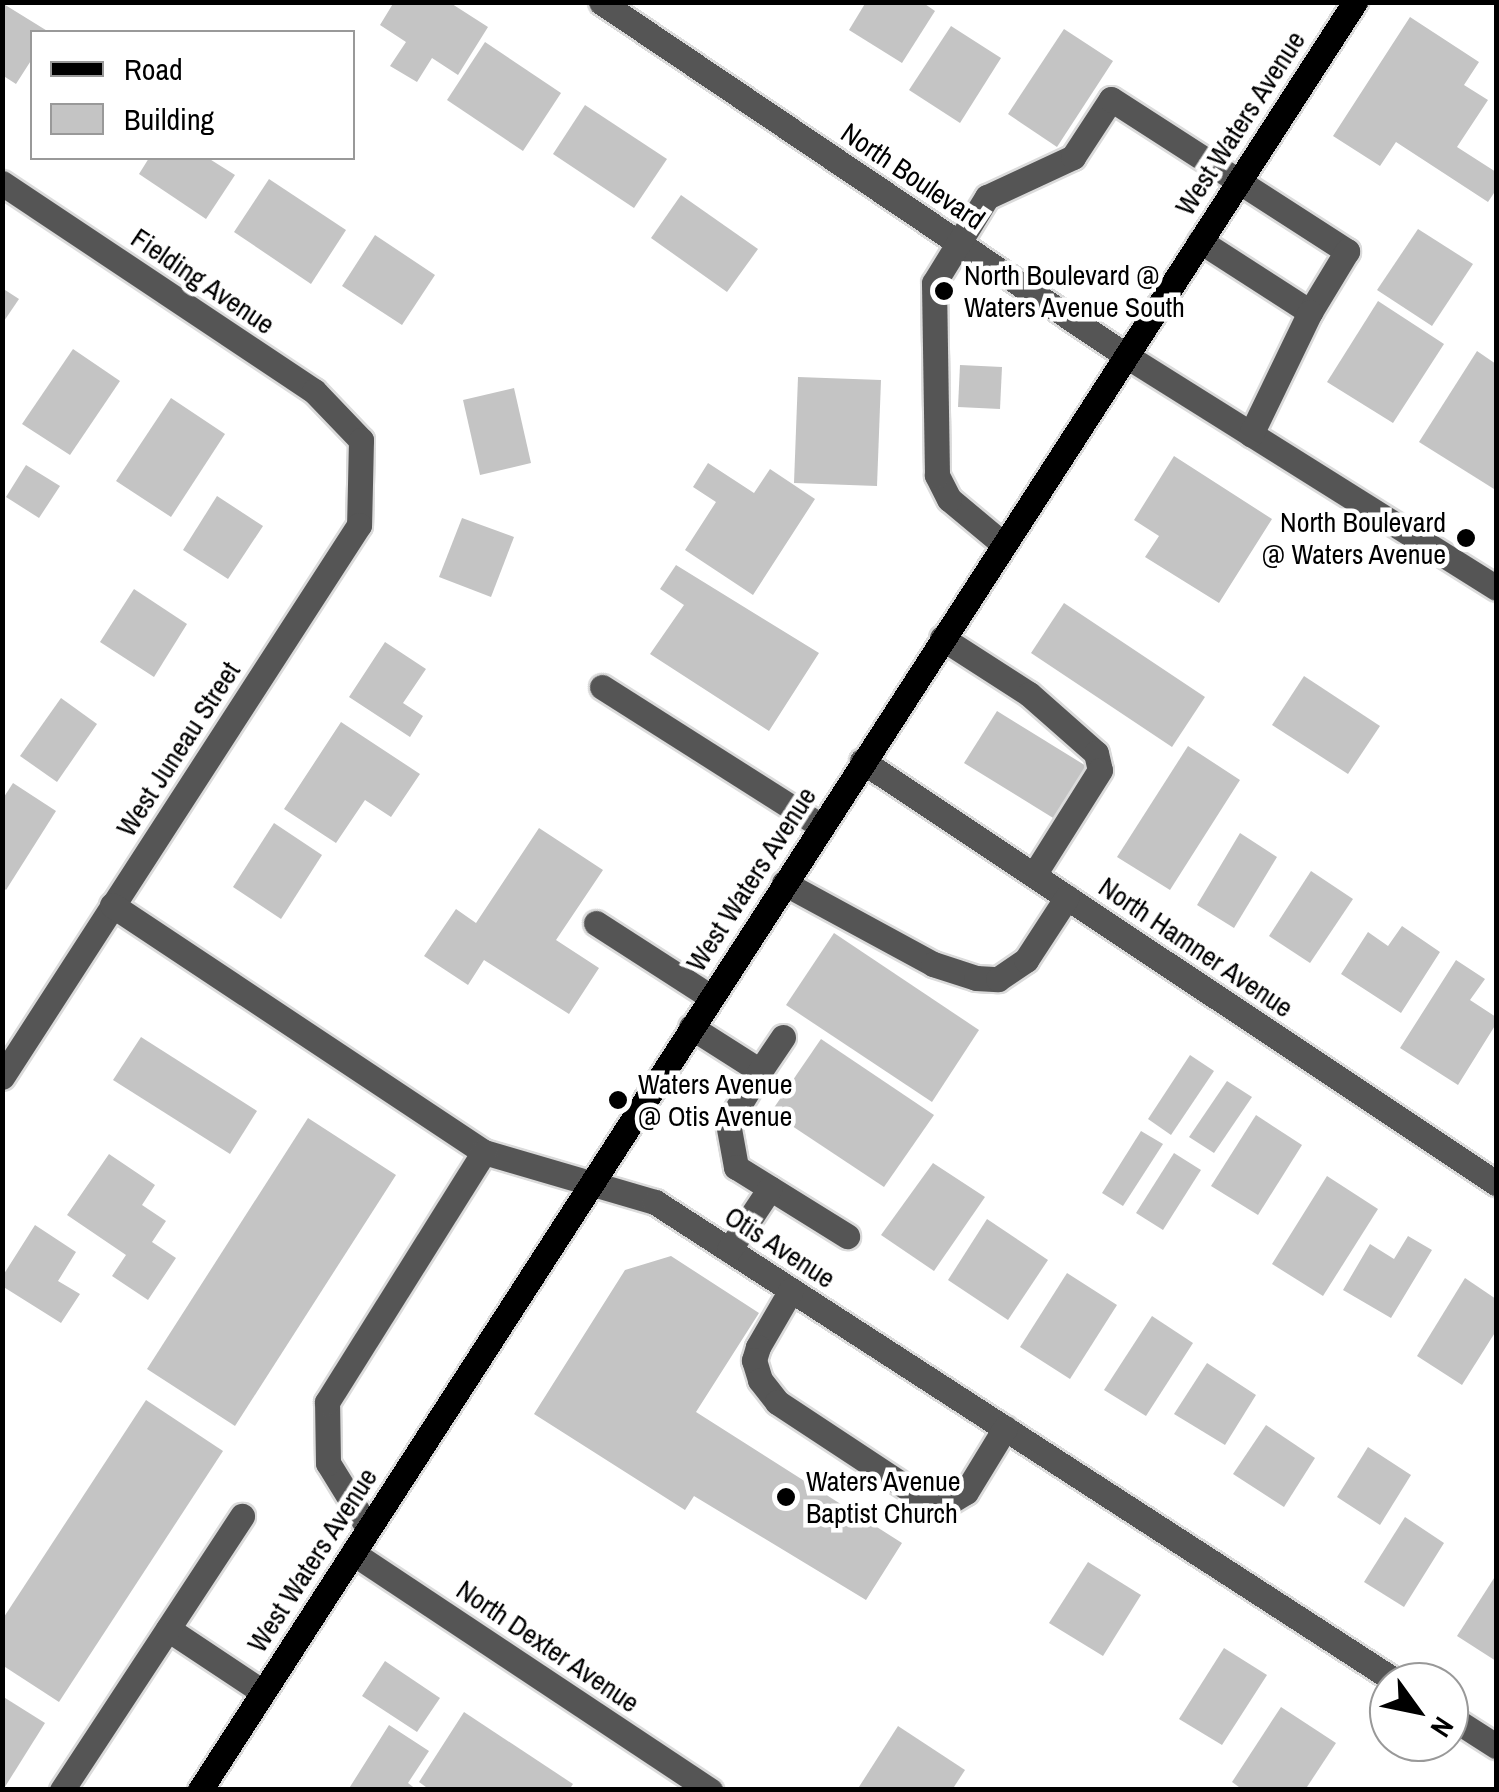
<!DOCTYPE html>
<style>
body{margin:0}
#map{position:relative;width:1499px;height:1792px;overflow:hidden;background:#fff;font-family:"Archivo Narrow",sans-serif}
div>[style]{position:absolute}
[style*='--x']{left:calc(var(--x)*1px);top:calc(var(--y)*1px);width:calc(var(--w)*1px);rotate:calc(var(--a)*1deg)}
.building>*{inset:0;background:#c4c4c4}
.roads{filter:drop-shadow(2px 0 #dbdbdb) drop-shadow(-2px 0 #dbdbdb) drop-shadow(0 2px #dbdbdb) drop-shadow(0 -2px #dbdbdb)}
.minor>*{height:25px;margin:-12.5px;padding:0 12.5px;transform-origin:12.5px;border-radius:12.5px;background:#555}
.major>*{height:25px;margin:-12.5px;padding:0 12.5px;transform-origin:12.5px;border-radius:12.5px;background:#000}
.dots>*{width:28px;height:28px;translate:-50% -50%;box-sizing:border-box;border:5px solid #fff;border-radius:50%}
span{translate:-50% -50%;white-space:nowrap;text-align:center;line-height:1.15;-webkit-text-stroke:9px #fff;paint-order:stroke}
.street-label{font-size:28px;color:#000}
.poi-label{font-size:28px;color:#000}
.left{translate:0 -50%;text-align:left}
.right{translate:-100% -50%;text-align:right}
.frame{position:absolute;inset:0;border:5px solid #000;pointer-events:none}
.legend{position:absolute;left:30px;top:30px;width:325px;height:130px;box-sizing:border-box;background:#fff;border:2px solid #999;margin:0;padding:12px 18px;list-style:none;font-size:30px;color:#000}
.legend li{display:flex;align-items:center;gap:20px;height:50px}
.legend b{width:50px;border:2px solid #999}
.north{position:absolute;left:1369px;top:1662px;width:100px;height:100px;box-sizing:border-box;background:#fff;border:2px solid #999;border-radius:50%;rotate:123deg;font-size:28px;font-weight:700;line-height:40px;text-align:center;color:#000}
.north::after{content:'';display:block;margin:auto;width:35px;height:45px;background:#000;clip-path:polygon(50% 0,100% 100%,50% 72%,0 100%)}
</style>
<div id="map">
<div class="building">
<i style="clip-path:polygon(394px 2px,449px 2px,488px 27px,458px 75px,432px 58px,417px 82px,390px 66px,406px 42px,380px 25px)"></i>
<i style="clip-path:polygon(866px 2px,922px 2px,935px 11px,902px 63px,849px 30px)"></i>
<i style="clip-path:polygon(2px 3px,49px 32px,32px 32px,32px 59px,16px 84px,2px 75px)"></i>
<i style="clip-path:polygon(1410px 17px,1479px 62px,1464px 85px,1488px 100px,1457px 147px,1496px 172px,1496px 190px,1488px 202px,1396px 142px,1380px 166px,1333px 136px)"></i>
<i style="clip-path:polygon(951px 26px,1001px 58px,960px 123px,909px 90px)"></i>
<i style="clip-path:polygon(1064px 29px,1113px 61px,1057px 147px,1008px 114px)"></i>
<i style="clip-path:polygon(485px 42px,561px 93px,523px 151px,447px 100px)"></i>
<i style="clip-path:polygon(585px 105px,667px 159px,634px 208px,553px 154px)"></i>
<i style="clip-path:polygon(149px 158px,208px 158px,235px 175px,206px 219px,139px 174px)"></i>
<i style="clip-path:polygon(269px 179px,346px 230px,311px 284px,234px 232px)"></i>
<i style="clip-path:polygon(681px 195px,758px 249px,727px 292px,651px 238px)"></i>
<i style="clip-path:polygon(1418px 229px,1473px 264px,1432px 326px,1377px 290px)"></i>
<i style="clip-path:polygon(375px 235px,435px 275px,402px 325px,342px 286px)"></i>
<i style="clip-path:polygon(2px 288px,19px 299px,2px 324px)"></i>
<i style="clip-path:polygon(1378px 301px,1444px 344px,1393px 423px,1327px 382px)"></i>
<i style="clip-path:polygon(73px 349px,120px 381px,70px 455px,22px 424px)"></i>
<i style="clip-path:polygon(1477px 351px,1496px 364px,1494px 489px,1419px 442px)"></i>
<i style="clip-path:polygon(960px 365px,1002px 367px,1000px 409px,958px 407px)"></i>
<i style="clip-path:polygon(798px 377px,881px 380px,877px 486px,794px 483px)"></i>
<i style="clip-path:polygon(514px 388px,531px 463px,480px 475px,463px 400px)"></i>
<i style="clip-path:polygon(171px 398px,225px 434px,171px 517px,116px 481px)"></i>
<i style="clip-path:polygon(1174px 456px,1272px 519px,1219px 603px,1145px 557px,1159px 536px,1134px 520px)"></i>
<i style="clip-path:polygon(708px 463px,754px 493px,770px 469px,815px 499px,753px 595px,685px 550px,716px 502px,693px 487px)"></i>
<i style="clip-path:polygon(26px 465px,60px 486px,39px 518px,6px 497px)"></i>
<i style="clip-path:polygon(217px 496px,263px 526px,228px 579px,183px 550px)"></i>
<i style="clip-path:polygon(462px 518px,514px 537px,491px 597px,439px 577px)"></i>
<i style="clip-path:polygon(676px 565px,819px 653px,769px 731px,650px 654px,684px 605px,660px 589px)"></i>
<i style="clip-path:polygon(134px 589px,187px 624px,154px 677px,100px 642px)"></i>
<i style="clip-path:polygon(1064px 603px,1205px 697px,1172px 747px,1031px 653px)"></i>
<i style="clip-path:polygon(385px 642px,426px 669px,403px 703px,423px 716px,410px 737px,349px 697px)"></i>
<i style="clip-path:polygon(1304px 676px,1380px 726px,1348px 774px,1272px 725px)"></i>
<i style="clip-path:polygon(61px 698px,97px 724px,57px 782px,20px 756px)"></i>
<i style="clip-path:polygon(997px 711px,1091px 769px,1058px 821px,964px 763px)"></i>
<i style="clip-path:polygon(341px 722px,420px 774px,391px 817px,365px 800px,336px 843px,284px 809px)"></i>
<i style="clip-path:polygon(1188px 746px,1240px 780px,1170px 890px,1117px 857px)"></i>
<i style="clip-path:polygon(13px 783px,56px 811px,6px 890px,2px 887px,2px 800px)"></i>
<i style="clip-path:polygon(274px 823px,322px 855px,281px 919px,233px 887px)"></i>
<i style="clip-path:polygon(539px 828px,603px 870px,556px 940px,599px 968px,569px 1014px,484px 960px,468px 985px,424px 956px,456px 909px,476px 923px)"></i>
<i style="clip-path:polygon(1240px 833px,1277px 857px,1234px 928px,1197px 905px)"></i>
<i style="clip-path:polygon(1311px 871px,1353px 899px,1310px 963px,1269px 936px)"></i>
<i style="clip-path:polygon(1402px 926px,1440px 952px,1401px 1013px,1341px 974px,1368px 932px,1388px 946px)"></i>
<i style="clip-path:polygon(834px 933px,979px 1030px,932px 1102px,786px 1005px)"></i>
<i style="clip-path:polygon(1456px 960px,1485px 979px,1470px 1000px,1496px 1017px,1496px 1024px,1458px 1085px,1400px 1048px)"></i>
<i style="clip-path:polygon(141px 1037px,257px 1111px,230px 1154px,113px 1080px)"></i>
<i style="clip-path:polygon(821px 1039px,934px 1115px,884px 1187px,771px 1112px)"></i>
<i style="clip-path:polygon(1190px 1055px,1214px 1071px,1171px 1135px,1148px 1119px)"></i>
<i style="clip-path:polygon(1227px 1081px,1252px 1097px,1214px 1153px,1189px 1137px)"></i>
<i style="clip-path:polygon(1256px 1115px,1302px 1145px,1258px 1215px,1211px 1186px)"></i>
<i style="clip-path:polygon(308px 1118px,396px 1175px,235px 1426px,147px 1369px)"></i>
<i style="clip-path:polygon(1141px 1131px,1163px 1144px,1123px 1206px,1102px 1193px)"></i>
<i style="clip-path:polygon(1174px 1153px,1201px 1170px,1163px 1230px,1136px 1213px)"></i>
<i style="clip-path:polygon(109px 1154px,155px 1185px,142px 1205px,166px 1221px,152px 1242px,176px 1258px,148px 1300px,112px 1276px,126px 1255px,67px 1215px)"></i>
<i style="clip-path:polygon(933px 1163px,985px 1197px,934px 1271px,881px 1235px)"></i>
<i style="clip-path:polygon(1327px 1176px,1378px 1209px,1323px 1296px,1272px 1264px)"></i>
<i style="clip-path:polygon(987px 1219px,1048px 1260px,1008px 1320px,948px 1280px)"></i>
<i style="clip-path:polygon(35px 1225px,76px 1252px,58px 1281px,80px 1294px,61px 1323px,2px 1286px,2px 1277px)"></i>
<i style="clip-path:polygon(1408px 1236px,1432px 1250px,1391px 1318px,1343px 1290px,1370px 1244px,1394px 1259px)"></i>
<i style="clip-path:polygon(671px 1256px,759px 1313px,696px 1412px,902px 1543px,866px 1600px,694px 1496px,685px 1510px,534px 1414px,625px 1270px)"></i>
<i style="clip-path:polygon(1067px 1273px,1117px 1305px,1070px 1379px,1020px 1347px)"></i>
<i style="clip-path:polygon(1465px 1278px,1496px 1299px,1496px 1331px,1462px 1385px,1417px 1356px)"></i>
<i style="clip-path:polygon(1152px 1316px,1193px 1343px,1146px 1416px,1104px 1390px)"></i>
<i style="clip-path:polygon(1207px 1363px,1256px 1395px,1225px 1445px,1174px 1414px)"></i>
<i style="clip-path:polygon(146px 1400px,223px 1451px,59px 1702px,2px 1665px,2px 1620px)"></i>
<i style="clip-path:polygon(1266px 1425px,1315px 1458px,1284px 1507px,1233px 1474px)"></i>
<i style="clip-path:polygon(1368px 1447px,1411px 1475px,1380px 1525px,1337px 1497px)"></i>
<i style="clip-path:polygon(1405px 1517px,1444px 1543px,1404px 1607px,1364px 1582px)"></i>
<i style="clip-path:polygon(1088px 1562px,1141px 1595px,1103px 1656px,1049px 1623px)"></i>
<i style="clip-path:polygon(1496px 1575px,1496px 1661px,1457px 1636px)"></i>
<i style="clip-path:polygon(1224px 1648px,1267px 1675px,1222px 1745px,1179px 1719px)"></i>
<i style="clip-path:polygon(385px 1661px,440px 1698px,417px 1732px,362px 1696px)"></i>
<i style="clip-path:polygon(2px 1696px,45px 1723px,3px 1790px,2px 1790px)"></i>
<i style="clip-path:polygon(1281px 1707px,1336px 1743px,1305px 1790px,1243px 1790px,1232px 1782px)"></i>
<i style="clip-path:polygon(464px 1712px,573px 1784px,569px 1790px,430px 1790px,419px 1782px)"></i>
<i style="clip-path:polygon(389px 1725px,429px 1751px,408px 1783px,417px 1790px,348px 1790px)"></i>
<i style="clip-path:polygon(898px 1726px,965px 1770px,952px 1790px,857px 1790px)"></i>
</div>
<div class="roads">
<div class="minor">
<i style="--x:601;--y:2;--w:632;--a:33.97"></i>
<i style="--x:1125;--y:355;--w:438;--a:32.1"></i>
<i style="--x:2;--y:183;--w:375;--a:33.7"></i>
<i style="--x:314;--y:391;--w:68;--a:46.2"></i>
<i style="--x:361;--y:440;--w:85;--a:91.3"></i>
<i style="--x:359;--y:525;--w:657;--a:122.89"></i>
<i style="--x:1200;--y:241;--w:131;--a:32.8"></i>
<i style="--x:1003;--y:544;--w:70;--a:-140.2"></i>
<i style="--x:949;--y:499;--w:27;--a:-117"></i>
<i style="--x:937;--y:475;--w:192;--a:-90.9"></i>
<i style="--x:934;--y:283;--w:101;--a:-58.4"></i>
<i style="--x:987;--y:197;--w:95;--a:-24.9"></i>
<i style="--x:1073;--y:157;--w:69;--a:-56.8"></i>
<i style="--x:1111;--y:99;--w:281;--a:32.8"></i>
<i style="--x:1347;--y:251;--w:71;--a:121.2"></i>
<i style="--x:1310;--y:312;--w:136;--a:115.8"></i>
<i style="--x:942;--y:638;--w:103;--a:32.8"></i>
<i style="--x:1029;--y:694;--w:89;--a:41.4"></i>
<i style="--x:1096;--y:753;--w:17;--a:77"></i>
<i style="--x:1100;--y:770;--w:124;--a:122.2"></i>
<i style="--x:602;--y:687;--w:259;--a:32.4"></i>
<i style="--x:862;--y:761;--w:762;--a:33.65"></i>
<i style="--x:784;--y:883;--w:170;--a:28.5"></i>
<i style="--x:933;--y:964;--w:45;--a:18"></i>
<i style="--x:976;--y:978;--w:22;--a:3"></i>
<i style="--x:998;--y:979;--w:34;--a:-34"></i>
<i style="--x:1026;--y:960;--w:75;--a:-56.9"></i>
<i style="--x:112;--y:905;--w:447;--a:33.6"></i>
<i style="--x:484;--y:1152;--w:178;--a:16.3"></i>
<i style="--x:655;--y:1202;--w:884;--a:32.9"></i>
<i style="--x:596;--y:923;--w:137;--a:32.8"></i>
<i style="--x:691;--y:1027;--w:82;--a:32.5"></i>
<i style="--x:760;--y:1071;--w:61;--a:121.6"></i>
<i style="--x:728;--y:1123;--w:45;--a:79.7"></i>
<i style="--x:736;--y:1167;--w:131;--a:31.9"></i>
<i style="--x:760;--y:1071;--w:41;--a:-55.9"></i>
<i style="--x:729;--y:1250;--w:74;--a:-56.5"></i>
<i style="--x:791;--y:1290;--w:66;--a:120.1"></i>
<i style="--x:758;--y:1347;--w:14;--a:107"></i>
<i style="--x:754;--y:1360;--w:21;--a:73"></i>
<i style="--x:760;--y:1380;--w:28;--a:52"></i>
<i style="--x:777;--y:1402;--w:180;--a:33.4"></i>
<i style="--x:927;--y:1501;--w:19;--a:9"></i>
<i style="--x:946;--y:1504;--w:23;--a:-31"></i>
<i style="--x:966;--y:1492;--w:75;--a:-58.6"></i>
<i style="--x:368;--y:1528;--w:76;--a:-121.6"></i>
<i style="--x:328;--y:1463;--w:61;--a:-90.9"></i>
<i style="--x:327;--y:1402;--w:295;--a:-57.9"></i>
<i style="--x:353;--y:1553;--w:429;--a:33.6"></i>
<i style="--x:168;--y:1629;--w:114;--a:33.6"></i>
<i style="--x:1449;--y:1716;--w:56;--a:32.6"></i>
<i style="--x:62;--y:1790;--w:328;--a:-56.7"></i>
</div>
<div class="major">
<i style="--x:200;--y:1790;--w:2129;--a:-57.14"></i>
</div>
</div>
<div class="dots">
<i style="left:944px;top:291px;background:#000"></i>
<i style="left:1466px;top:538px;background:#000"></i>
<i style="left:618px;top:1100px;background:#000"></i>
<i style="left:786px;top:1497px;background:#000"></i>
</div>
<div class="street-label">
<span style="left:1240px;top:123px;rotate:-57deg">West Waters Avenue</span>
<span style="left:913px;top:176px;rotate:34deg">North Boulevard</span>
<span style="left:203px;top:281px;rotate:34deg">Fielding Avenue</span>
<span style="left:178px;top:749px;rotate:-57deg">West Juneau Street</span>
<span style="left:751px;top:879px;rotate:-57deg">West Waters Avenue</span>
<span style="left:1196px;top:947px;rotate:34deg">North Hamner Avenue</span>
<span style="left:780px;top:1247px;rotate:33deg">Otis Avenue</span>
<span style="left:312px;top:1560px;rotate:-57deg">West Waters Avenue</span>
<span style="left:548px;top:1646px;rotate:34deg">North Dexter Avenue</span>
</div>
<div class="poi-label">
<span class="left" style="left:964px;top:291px">North Boulevard @<br>Waters Avenue South</span>
<span class="right" style="left:1446px;top:538px">North Boulevard<br>@ Waters Avenue</span>
<span class="left" style="left:638px;top:1100px">Waters Avenue<br>@ Otis Avenue</span>
<span class="left" style="left:806px;top:1497px">Waters Avenue<br>Baptist Church</span>
</div>
<div class="frame"></div>
<ul class="legend">
<li><b style="height:12px;background:#000"></b>Road</li>
<li><b style="height:28px;background:#c4c4c4"></b>Building</li>
</ul>
<div class="north">N</div>
</div>
